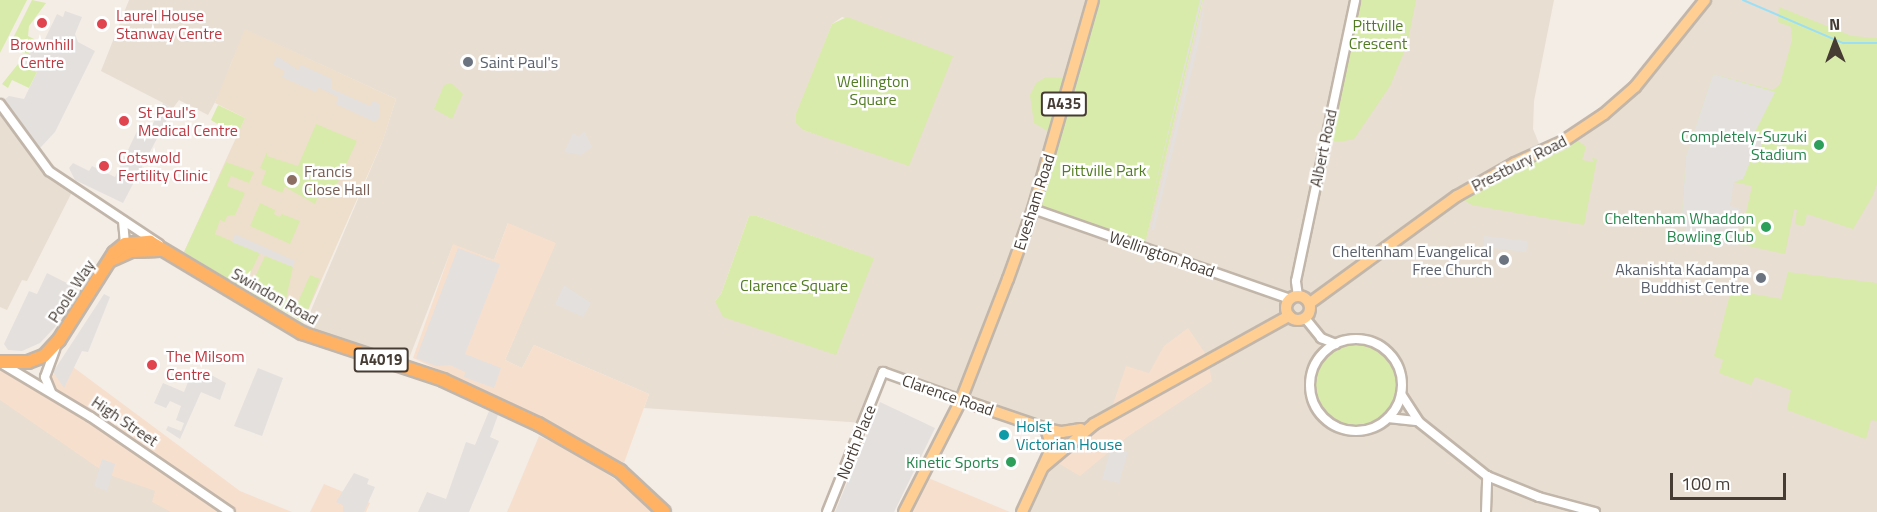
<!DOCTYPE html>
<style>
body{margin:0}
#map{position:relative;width:1877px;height:512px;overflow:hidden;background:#f4ede5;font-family:"Titillium Web",sans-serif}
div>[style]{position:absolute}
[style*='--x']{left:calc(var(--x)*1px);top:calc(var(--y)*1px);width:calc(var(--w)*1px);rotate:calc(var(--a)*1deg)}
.residential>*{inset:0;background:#e8ded2}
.commercial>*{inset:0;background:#f7dfce}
.education>*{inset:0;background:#eedfcd}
.green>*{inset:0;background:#d8ebaa}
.round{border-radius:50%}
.parking>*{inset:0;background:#e4e0dd}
.stream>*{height:2px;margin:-1px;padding:0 1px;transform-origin:1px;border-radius:1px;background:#9cdff5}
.roads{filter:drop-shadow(2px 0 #c2b6aa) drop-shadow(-2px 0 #c2b6aa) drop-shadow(0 2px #c2b6aa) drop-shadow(0 -2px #c2b6aa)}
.minor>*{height:8px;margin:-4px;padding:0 4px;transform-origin:4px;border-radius:4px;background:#fff}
.minor>.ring{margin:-4px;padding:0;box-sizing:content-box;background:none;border:8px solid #fff;border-radius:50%}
.major>*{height:10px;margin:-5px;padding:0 5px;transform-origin:5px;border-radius:5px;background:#ffce92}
.major>.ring{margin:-5px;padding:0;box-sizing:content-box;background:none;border:10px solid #ffce92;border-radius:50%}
.highway>*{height:12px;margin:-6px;padding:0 6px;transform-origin:6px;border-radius:6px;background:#ffb264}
.dots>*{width:16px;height:16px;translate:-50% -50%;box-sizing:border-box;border:3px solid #fff;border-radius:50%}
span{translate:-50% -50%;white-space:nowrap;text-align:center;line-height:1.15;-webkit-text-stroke:5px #fff;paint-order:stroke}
.shield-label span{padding:2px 4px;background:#fff;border:2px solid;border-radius:4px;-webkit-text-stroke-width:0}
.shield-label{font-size:15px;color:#463c34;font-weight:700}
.health-label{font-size:16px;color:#be3a42}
.left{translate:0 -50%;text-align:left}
.park-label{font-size:16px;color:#537c24}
.worship-label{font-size:16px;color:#5b616d}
.right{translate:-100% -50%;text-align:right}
.leisure-label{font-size:16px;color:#27864d}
.street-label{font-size:16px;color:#463c34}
.education-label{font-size:16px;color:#785e54}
.culture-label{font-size:16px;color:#0d838f}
.north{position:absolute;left:1805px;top:12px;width:60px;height:60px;-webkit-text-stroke:4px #fff;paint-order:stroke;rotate:359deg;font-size:16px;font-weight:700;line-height:24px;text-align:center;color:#463c34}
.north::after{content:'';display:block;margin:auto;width:21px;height:27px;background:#463c34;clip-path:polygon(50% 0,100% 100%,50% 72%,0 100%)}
.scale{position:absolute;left:1670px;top:473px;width:116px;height:27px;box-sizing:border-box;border:3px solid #463c34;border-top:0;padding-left:8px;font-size:18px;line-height:21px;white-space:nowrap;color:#463c34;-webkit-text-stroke:4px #fff;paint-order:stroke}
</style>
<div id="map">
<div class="residential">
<i style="clip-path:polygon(evenodd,129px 0,1093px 0,1144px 247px,1203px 0,1554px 0,1534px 101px,1533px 129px,1542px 151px,1625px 96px,1705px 0,1877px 0,1877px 512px,1022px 512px,1043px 467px,1077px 436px,883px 372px,864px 423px,644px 408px,649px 394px,534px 345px,522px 368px,505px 360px,521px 322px,508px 223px,494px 260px,453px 245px,408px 361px,304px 327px,383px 140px,396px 99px,246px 30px,230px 66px,229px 77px,208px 115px,179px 100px,173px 108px,101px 71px,129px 0,842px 17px,891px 34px,851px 145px,803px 130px,796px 118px,832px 24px,842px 17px,129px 0,749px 216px,757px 216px,873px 258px,715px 301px,721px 294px,749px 216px)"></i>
<i style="clip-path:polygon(0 104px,38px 159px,74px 188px,27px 281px,22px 280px,7px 310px,0 307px)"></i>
<i style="clip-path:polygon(0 368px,218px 512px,0 512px)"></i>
</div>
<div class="commercial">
<i style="clip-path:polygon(508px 223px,556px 243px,505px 360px,522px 368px,534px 345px,649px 394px,624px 463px,536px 414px,413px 358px,453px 244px,494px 260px)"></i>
<i style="clip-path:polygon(1188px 328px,1207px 356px,1212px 381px,1127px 437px,1080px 476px,1053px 460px,1111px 410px,1126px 366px,1149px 373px,1164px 346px)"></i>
<i style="clip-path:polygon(0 357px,44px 386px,65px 361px,240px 491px,292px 512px,171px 512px,152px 502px,155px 491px,107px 474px,0 400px)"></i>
<i style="clip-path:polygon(539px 436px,572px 451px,621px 483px,652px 512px,507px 512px)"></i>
<i style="clip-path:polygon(926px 477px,1010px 512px,908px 512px)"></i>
<i style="clip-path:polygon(324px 484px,370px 503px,366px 512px,310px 512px)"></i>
</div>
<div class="education">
<i style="clip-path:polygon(245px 29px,396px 99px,383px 140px,303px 322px,184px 252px,245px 118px,215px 103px)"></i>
</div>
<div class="green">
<i style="clip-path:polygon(0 0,27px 0,0 53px)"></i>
<i style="clip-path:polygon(32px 0,46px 3px,29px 26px,28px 36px,36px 40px,29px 54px,22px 53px,25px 44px,11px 42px)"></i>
<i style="clip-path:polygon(1093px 0,1203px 0,1144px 248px,1033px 209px,1054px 135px,1034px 123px,1030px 95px,1036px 83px,1046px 77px,1070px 78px)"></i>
<i style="clip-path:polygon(1355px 0,1416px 0,1407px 45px,1390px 86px,1354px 139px,1339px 142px,1325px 139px)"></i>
<i style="clip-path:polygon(1779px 7px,1852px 36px,1877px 38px,1877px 184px,1872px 197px,1853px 229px,1807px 214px,1804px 226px,1795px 224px,1797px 210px,1794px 209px,1785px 254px,1739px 244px,1752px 186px,1734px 182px,1717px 242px,1684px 236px,1688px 215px,1682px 214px,1686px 156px,1713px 74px,1773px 90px,1780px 84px,1792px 40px,1791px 27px,1778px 22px)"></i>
<i style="clip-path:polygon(847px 17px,953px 56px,909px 166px,803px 130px,796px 123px,796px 114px,832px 24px)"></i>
<i style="clip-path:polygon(18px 64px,37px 72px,29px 88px,12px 80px,8px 88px,2px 84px)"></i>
<i style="clip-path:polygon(451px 83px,463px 94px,452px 119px,434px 109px,444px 85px)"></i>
<i style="clip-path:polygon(218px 105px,245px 118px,237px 136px,211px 120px)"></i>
<i style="clip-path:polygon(316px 124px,357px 141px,330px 199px,319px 194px,315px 204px,285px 187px,282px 193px,261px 184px,266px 171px,260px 168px,267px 152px,267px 156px,298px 166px)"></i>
<i style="clip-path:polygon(1572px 136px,1586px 147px,1582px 160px,1594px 162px,1592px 158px,1597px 159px,1584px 225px,1472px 205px,1457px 196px)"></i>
<i style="clip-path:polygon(226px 162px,254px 172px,249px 183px,231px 176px,227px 186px,245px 193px,235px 215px,227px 216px,225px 222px,220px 220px,215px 234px,260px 253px,243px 288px,184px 252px)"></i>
<i style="clip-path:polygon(260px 203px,275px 210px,274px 214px,280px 217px,282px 214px,300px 221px,290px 244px,250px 226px)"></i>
<i style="clip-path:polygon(749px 216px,757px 216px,874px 258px,836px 355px,723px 317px,715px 301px,721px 294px)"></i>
<i style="clip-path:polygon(265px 256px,293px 267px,286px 299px,297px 304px,310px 275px,320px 279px,303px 322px,248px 291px)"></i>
<i style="clip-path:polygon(1788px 272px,1877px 283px,1877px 421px,1871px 420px,1866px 439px,1787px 410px,1791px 390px,1755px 377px,1751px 385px,1719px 373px,1723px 360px,1714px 356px,1731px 290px,1781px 299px)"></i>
<i class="round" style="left:1314px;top:343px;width:84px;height:84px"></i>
</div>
<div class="parking">
<i style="clip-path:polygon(1200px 0,1202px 0,1145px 228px,1167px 137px)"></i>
<i style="clip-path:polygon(1205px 0,1200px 37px,1154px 230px,1151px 230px)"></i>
<i style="clip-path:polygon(65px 11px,82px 17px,75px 34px,78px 42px,95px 51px,55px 132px,40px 148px,4px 100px,9px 96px,24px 99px,37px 72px,25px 65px,29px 54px,36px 40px,43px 43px,57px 14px,63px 17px)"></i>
<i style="clip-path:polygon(277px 56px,298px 70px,301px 65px,332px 79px,332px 89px,370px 106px,373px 101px,380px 104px,380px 117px,375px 122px,336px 104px,338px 97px,318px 87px,316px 92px,282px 77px,285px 71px,273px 65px)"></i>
<i style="clip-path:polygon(1713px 74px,1775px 92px,1754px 134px,1764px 138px,1756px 163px,1750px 162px,1743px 179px,1734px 182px,1730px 206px,1741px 209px,1735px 246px,1684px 236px,1688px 215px,1682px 214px,1686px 156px)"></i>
<i style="clip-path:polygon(163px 103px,173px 108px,123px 203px,75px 180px,69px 168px,73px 163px,89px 171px,92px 166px,115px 177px,140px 125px,150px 130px)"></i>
<i style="clip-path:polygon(584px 131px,592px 147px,581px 155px,564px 152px,573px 133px,578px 137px)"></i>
<i style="clip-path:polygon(235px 234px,295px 261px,293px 267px,232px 242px)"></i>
<i style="clip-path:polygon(1484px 236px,1528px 241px,1526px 252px,1483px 247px)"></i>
<i style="clip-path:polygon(458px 248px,500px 264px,465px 354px,501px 368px,494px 388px,464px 377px,465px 372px,450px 365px,436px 366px,416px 358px)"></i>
<i style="clip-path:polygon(47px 273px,77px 288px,69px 306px,65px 305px,55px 327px,40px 343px,22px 351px,8px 350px,4px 344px,29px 291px,37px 294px)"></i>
<i style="clip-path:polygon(564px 285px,591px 303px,583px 317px,555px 304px)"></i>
<i style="clip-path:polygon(104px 294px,110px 297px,88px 352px,82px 351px,64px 388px,53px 372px)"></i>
<i style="clip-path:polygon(258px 368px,283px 378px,262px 436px,234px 426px)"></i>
<i style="clip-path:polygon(202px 370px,226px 383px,220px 400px,201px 392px,180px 439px,166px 430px,168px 426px,181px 431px,184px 423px,176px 420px,181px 406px,170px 401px,166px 408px,154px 403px,163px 383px,184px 392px,190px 377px,197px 380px)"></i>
<i style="clip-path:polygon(880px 402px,935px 428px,894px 512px,835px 512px)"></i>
<i style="clip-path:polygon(489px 411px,498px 415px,490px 437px,499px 441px,469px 512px,418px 512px,427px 492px,446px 499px,466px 442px,475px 445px)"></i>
<i style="clip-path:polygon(1111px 447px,1128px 452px,1119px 483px,1102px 479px)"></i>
<i style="clip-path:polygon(102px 459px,115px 464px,107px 491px,94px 486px)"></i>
<i style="clip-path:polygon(354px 473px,369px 479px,367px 484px,375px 487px,364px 512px,343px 512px,343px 505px,336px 502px)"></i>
</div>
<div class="stream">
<i style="--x:1743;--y:0;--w:109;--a:23.3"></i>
<i style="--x:1843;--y:43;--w:34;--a:0"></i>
</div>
<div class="roads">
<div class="minor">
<i style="--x:0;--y:104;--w:83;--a:53.8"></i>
<i style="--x:49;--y:171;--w:132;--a:33.6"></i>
<i style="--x:1033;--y:209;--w:272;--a:19.3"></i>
<i style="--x:123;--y:221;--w:23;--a:85"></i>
<i style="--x:1298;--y:296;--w:15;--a:-98"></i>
<i style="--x:1296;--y:281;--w:287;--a:-78.1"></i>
<i style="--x:1305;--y:318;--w:26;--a:51"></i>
<i style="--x:1321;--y:338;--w:16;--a:22"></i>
<i class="ring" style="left:1310px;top:339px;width:84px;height:84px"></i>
<i style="--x:4;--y:365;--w:101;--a:30.9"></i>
<i style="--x:91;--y:417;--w:168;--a:34.4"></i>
<i style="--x:51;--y:392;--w:16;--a:-112"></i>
<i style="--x:45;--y:377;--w:30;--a:-70"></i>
<i style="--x:1401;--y:394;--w:33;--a:57"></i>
<i style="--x:1419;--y:422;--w:87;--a:38.5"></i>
<i style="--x:1487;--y:476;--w:56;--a:22"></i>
<i style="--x:1539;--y:497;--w:58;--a:15"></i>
<i style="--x:1388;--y:418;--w:28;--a:6"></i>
<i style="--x:827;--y:512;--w:151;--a:-68.2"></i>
<i style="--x:883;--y:372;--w:83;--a:19.7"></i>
<i style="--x:1486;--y:512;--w:36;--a:-88"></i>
</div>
<div class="major">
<i class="ring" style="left:1286px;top:296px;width:14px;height:14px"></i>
<i style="--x:1310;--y:303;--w:182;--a:-36.1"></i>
<i style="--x:1457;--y:196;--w:67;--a:-29.6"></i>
<i style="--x:1515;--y:163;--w:51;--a:-24.1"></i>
<i style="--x:1562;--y:142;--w:50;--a:-33.7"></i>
<i style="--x:1604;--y:114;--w:41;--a:-41.1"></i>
<i style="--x:1635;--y:87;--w:112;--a:-51.2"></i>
<i style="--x:961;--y:400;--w:90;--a:18.8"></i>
<i style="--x:1046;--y:429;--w:16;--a:11"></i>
<i style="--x:1062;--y:432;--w:19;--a:-9"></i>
<i style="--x:1043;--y:467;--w:67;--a:-40.1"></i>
<i style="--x:1094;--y:424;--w:223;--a:-29"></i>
<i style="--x:904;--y:512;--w:126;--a:-63"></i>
<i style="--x:961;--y:400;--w:130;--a:-68.8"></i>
<i style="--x:1008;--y:279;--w:74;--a:-70.3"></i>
<i style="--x:1033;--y:209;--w:217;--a:-74"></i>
<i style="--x:1022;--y:512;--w:72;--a:-65.2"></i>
<i style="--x:1052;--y:447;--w:19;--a:-108"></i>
</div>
<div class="highway">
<i style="--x:111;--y:260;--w:22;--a:-24"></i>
<i style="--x:131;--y:251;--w:29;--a:-2"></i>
<i style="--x:0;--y:362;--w:28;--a:0"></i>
<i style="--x:28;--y:362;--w:17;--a:-21"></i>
<i style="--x:44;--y:356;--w:22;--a:-47"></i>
<i style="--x:59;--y:340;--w:103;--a:-57.7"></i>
<i style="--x:114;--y:253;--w:14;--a:-39"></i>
<i style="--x:125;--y:244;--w:25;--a:-5"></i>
<i style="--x:150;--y:242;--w:177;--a:30.9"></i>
<i style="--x:302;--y:333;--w:149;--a:18.4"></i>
<i style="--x:443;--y:380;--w:105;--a:24.9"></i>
<i style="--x:538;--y:424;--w:95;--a:29.8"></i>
<i style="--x:620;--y:471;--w:60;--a:43"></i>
</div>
</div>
<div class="dots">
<i style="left:42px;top:23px;background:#e0444e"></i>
<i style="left:102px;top:24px;background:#e0444e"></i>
<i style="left:468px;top:62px;background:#6b7280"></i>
<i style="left:124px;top:121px;background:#e0444e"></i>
<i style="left:1819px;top:145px;background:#2e9e5b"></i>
<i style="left:104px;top:166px;background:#e0444e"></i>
<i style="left:292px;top:180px;background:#8d6e63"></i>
<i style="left:1766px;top:227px;background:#2e9e5b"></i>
<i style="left:1504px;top:260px;background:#6b7280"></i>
<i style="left:1761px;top:278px;background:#6b7280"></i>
<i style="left:152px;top:365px;background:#e0444e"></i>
<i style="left:1004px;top:435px;background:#0f9aa8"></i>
<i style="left:1011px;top:462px;background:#2e9e5b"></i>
</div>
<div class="shield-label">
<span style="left:1064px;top:104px">A435</span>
<span style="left:381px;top:360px">A4019</span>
</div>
<div class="health-label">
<span class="left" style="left:116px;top:24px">Laurel House<br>Stanway Centre</span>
<span style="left:42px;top:53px">Brownhill<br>Centre</span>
<span class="left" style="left:138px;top:121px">St Paul's<br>Medical Centre</span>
<span class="left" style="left:118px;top:166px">Cotswold<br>Fertility Clinic</span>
<span class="left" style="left:166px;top:365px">The Milsom<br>Centre</span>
</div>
<div class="park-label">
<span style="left:1378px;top:34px">Pittville<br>Crescent</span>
<span style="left:873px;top:90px">Wellington<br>Square</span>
<span style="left:1104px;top:170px">Pittville Park</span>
<span style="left:794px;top:285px">Clarence Square</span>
</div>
<div class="worship-label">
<span class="left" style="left:480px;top:62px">Saint Paul's</span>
<span class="right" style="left:1492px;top:260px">Cheltenham Evangelical<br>Free Church</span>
<span class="right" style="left:1749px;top:278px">Akanishta Kadampa<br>Buddhist Centre</span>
</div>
<div class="leisure-label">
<span class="right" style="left:1807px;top:145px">Completely-Suzuki<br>Stadium</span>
<span class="right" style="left:1754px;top:227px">Cheltenham Whaddon<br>Bowling Club</span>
<span class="right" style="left:999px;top:462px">Kinetic Sports</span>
</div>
<div class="street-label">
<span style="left:1323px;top:148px;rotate:-78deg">Albert Road</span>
<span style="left:1519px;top:163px;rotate:-27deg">Prestbury Road</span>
<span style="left:1034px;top:202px;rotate:-72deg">Evesham Road</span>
<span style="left:1162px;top:254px;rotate:19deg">Wellington Road</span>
<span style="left:71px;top:291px;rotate:-57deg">Poole Way</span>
<span style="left:275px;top:296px;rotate:30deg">Swindon Road</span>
<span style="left:948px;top:395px;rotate:19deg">Clarence Road</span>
<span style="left:125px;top:421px;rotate:34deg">High Street</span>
<span style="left:856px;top:442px;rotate:-68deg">North Place</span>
</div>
<div class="education-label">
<span class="left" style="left:304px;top:180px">Francis<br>Close Hall</span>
</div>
<div class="culture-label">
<span class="left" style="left:1016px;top:435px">Holst<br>Victorian House</span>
</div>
<div class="north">N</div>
<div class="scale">100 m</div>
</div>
